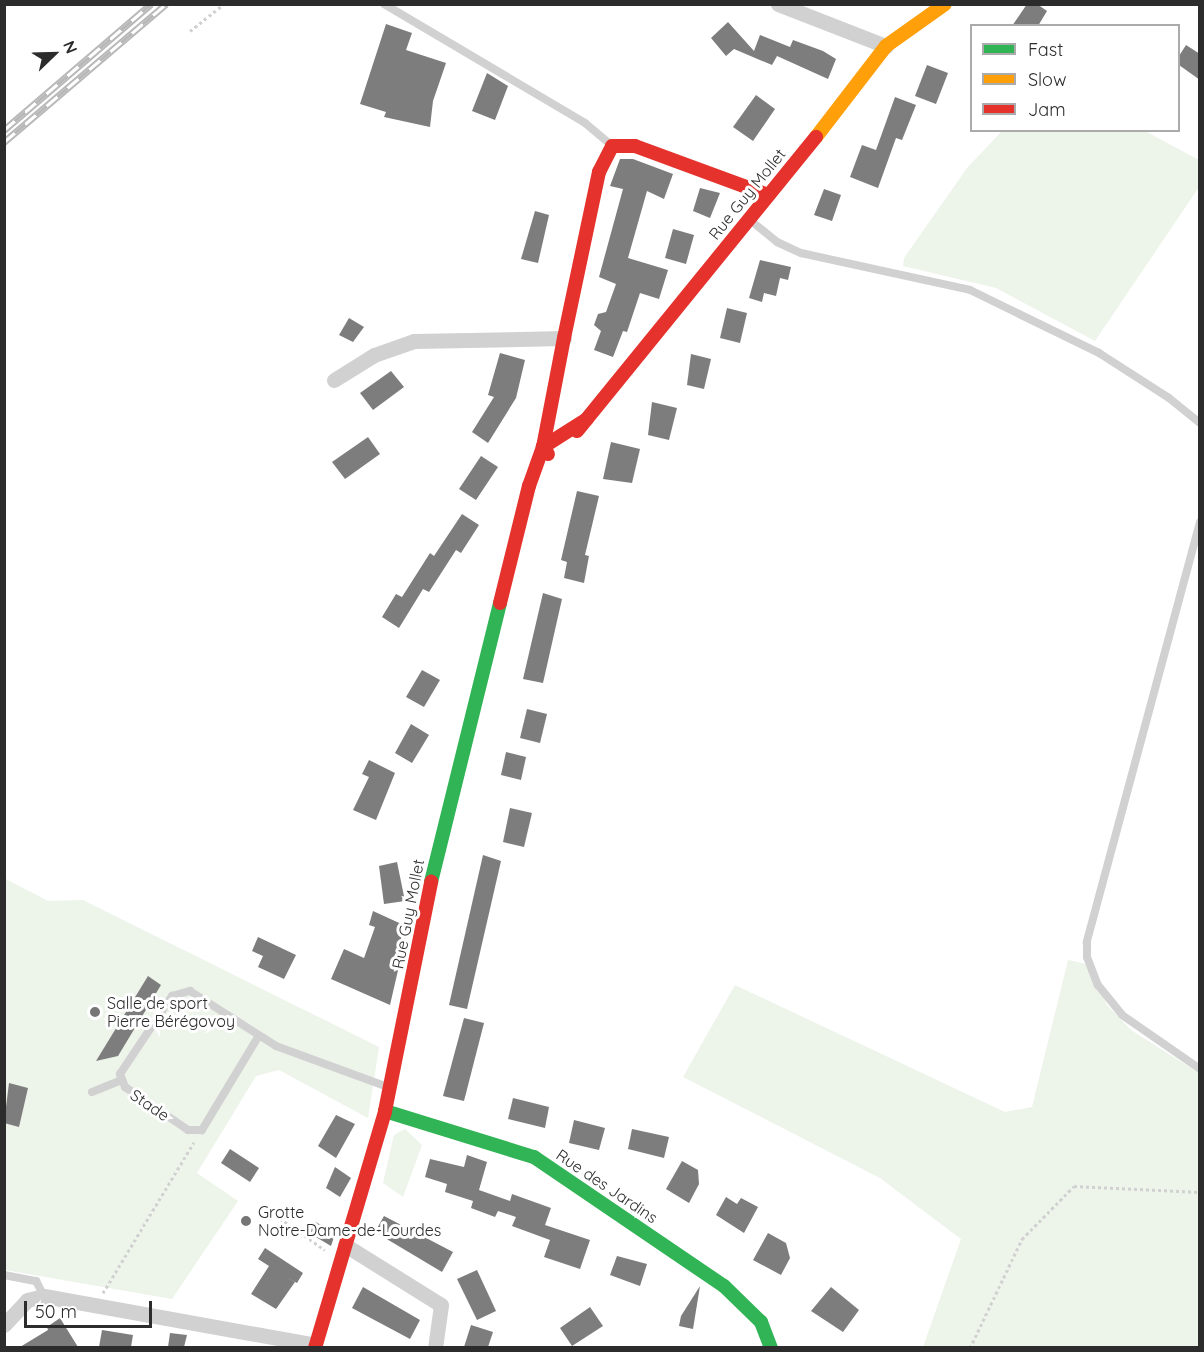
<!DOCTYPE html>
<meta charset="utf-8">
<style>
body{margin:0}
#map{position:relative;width:1204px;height:1352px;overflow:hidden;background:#fff;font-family:Quicksand,sans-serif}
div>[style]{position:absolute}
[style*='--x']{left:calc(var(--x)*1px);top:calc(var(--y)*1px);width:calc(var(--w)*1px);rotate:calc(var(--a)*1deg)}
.green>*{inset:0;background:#edf4ea}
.building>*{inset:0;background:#7d7d7d}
.path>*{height:3px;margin-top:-1.5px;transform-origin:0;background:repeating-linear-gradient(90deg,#d1d1d1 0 3px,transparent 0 6px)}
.lane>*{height:8px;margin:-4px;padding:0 4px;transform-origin:4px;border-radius:4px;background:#d1d1d1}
.street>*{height:15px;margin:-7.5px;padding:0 7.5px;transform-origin:7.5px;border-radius:7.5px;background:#d1d1d1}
.fast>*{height:14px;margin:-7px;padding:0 7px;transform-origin:7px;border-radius:7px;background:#30b455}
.slow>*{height:14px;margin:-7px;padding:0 7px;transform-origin:7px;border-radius:7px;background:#ff9f0a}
.jam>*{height:14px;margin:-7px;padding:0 7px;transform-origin:7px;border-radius:7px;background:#e5322d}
.rail>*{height:7px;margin-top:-3.5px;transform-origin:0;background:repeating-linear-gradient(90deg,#fff 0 14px,#b8b8b8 0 28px);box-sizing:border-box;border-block:2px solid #b8b8b8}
.dots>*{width:16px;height:16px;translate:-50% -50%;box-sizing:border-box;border:3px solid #fff;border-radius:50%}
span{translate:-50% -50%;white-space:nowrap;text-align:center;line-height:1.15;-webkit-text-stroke:6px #fff;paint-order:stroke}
.street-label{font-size:16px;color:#2c2c2c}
.poi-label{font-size:16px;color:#2c2c2c}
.left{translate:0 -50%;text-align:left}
.frame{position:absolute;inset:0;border:6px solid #2c2c2c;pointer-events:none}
.legend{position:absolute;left:970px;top:24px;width:210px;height:108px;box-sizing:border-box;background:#fff;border:2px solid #ababab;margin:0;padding:8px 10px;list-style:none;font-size:18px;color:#2c2c2c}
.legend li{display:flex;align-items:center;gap:12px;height:30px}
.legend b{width:30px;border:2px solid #ababab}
.north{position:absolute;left:24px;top:24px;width:60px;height:60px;-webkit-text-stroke:4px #fff;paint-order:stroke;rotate:67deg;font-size:16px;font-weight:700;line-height:24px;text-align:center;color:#2c2c2c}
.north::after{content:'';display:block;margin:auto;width:21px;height:27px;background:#2c2c2c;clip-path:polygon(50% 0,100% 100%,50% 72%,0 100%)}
.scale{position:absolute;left:24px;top:1301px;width:128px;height:27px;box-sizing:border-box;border:3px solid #2c2c2c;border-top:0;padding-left:8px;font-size:18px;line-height:21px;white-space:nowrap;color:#2c2c2c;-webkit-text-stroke:4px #fff;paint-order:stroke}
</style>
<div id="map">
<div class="green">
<i style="clip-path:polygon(1002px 131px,1145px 131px,1199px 160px,1199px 187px,1095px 341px,996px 288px,903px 266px,904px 258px,967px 168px)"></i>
<i style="clip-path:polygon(4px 878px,48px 901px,83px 900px,379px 1047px,368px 1118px,279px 1070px,256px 1076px,197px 1173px,238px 1201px,172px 1299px,5px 1270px)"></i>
<i style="clip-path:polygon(1068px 960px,1087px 964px,1107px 1005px,1131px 1030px,1199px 1073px,1199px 1347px,923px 1347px,961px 1239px,880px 1178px,683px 1077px,735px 985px,1005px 1112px,1032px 1107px)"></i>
<i style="clip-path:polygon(405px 1129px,422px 1145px,403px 1197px,383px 1183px,394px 1135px)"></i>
</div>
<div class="building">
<i style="clip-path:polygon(1027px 4px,1037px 4px,1047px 11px,1038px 26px,1012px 26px)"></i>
<i style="clip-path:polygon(728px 22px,754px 51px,760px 35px,790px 47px,793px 40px,823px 51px,836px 59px,828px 79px,777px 56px,772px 65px,734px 49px,726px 56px,711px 38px)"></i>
<i style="clip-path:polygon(386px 24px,412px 33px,406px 50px,446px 63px,433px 101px,430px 127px,384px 117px,386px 112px,360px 104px)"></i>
<i style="clip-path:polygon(1186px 45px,1200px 54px,1200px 80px,1179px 65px,1179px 56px)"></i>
<i style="clip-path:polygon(927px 65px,948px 73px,936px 104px,915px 96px)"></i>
<i style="clip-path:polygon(487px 73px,508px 86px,495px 120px,472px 111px)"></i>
<i style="clip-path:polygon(756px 95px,775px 109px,753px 141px,733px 127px)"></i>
<i style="clip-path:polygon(895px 97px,916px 105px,902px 140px,896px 138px,878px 188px,850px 177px,862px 145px,876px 150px)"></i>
<i style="clip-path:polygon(620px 159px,633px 159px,673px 174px,664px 199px,647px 191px,628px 258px,668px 270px,659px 299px,640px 293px,627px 332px,623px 331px,613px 357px,594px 350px,601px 331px,594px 325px,598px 314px,606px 312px,616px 284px,599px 277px,623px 189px,610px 186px)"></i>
<i style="clip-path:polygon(700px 188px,720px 193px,710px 218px,693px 211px)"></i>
<i style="clip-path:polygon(824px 189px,841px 195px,832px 221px,814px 215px)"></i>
<i style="clip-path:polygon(535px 211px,549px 215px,538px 263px,521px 259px)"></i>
<i style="clip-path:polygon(673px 229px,694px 235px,686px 264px,665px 258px)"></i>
<i style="clip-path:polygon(760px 260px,791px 267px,788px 280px,780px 278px,776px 296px,764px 293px,762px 302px,749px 298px)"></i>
<i style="clip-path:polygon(727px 308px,747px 313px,740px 343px,720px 338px)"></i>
<i style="clip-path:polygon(349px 318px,364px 327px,353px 342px,339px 335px)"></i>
<i style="clip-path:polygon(500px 353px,525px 360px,516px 398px,488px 443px,472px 432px,494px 397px,488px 395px)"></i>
<i style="clip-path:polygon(691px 354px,711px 359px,704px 389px,687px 385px)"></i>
<i style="clip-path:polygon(391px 371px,404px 387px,373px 410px,360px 393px)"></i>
<i style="clip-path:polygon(652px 402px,677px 408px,669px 440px,648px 435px)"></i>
<i style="clip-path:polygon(368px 437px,380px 454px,345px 479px,332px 462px)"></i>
<i style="clip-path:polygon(611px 442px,640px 449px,632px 483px,603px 479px)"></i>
<i style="clip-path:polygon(481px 456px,498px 467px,476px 500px,459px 489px)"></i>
<i style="clip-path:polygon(577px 491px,599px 496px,585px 555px,589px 556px,584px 583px,564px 578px,567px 562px,561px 560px)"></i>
<i style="clip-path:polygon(462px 514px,479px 525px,461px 553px,456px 550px,429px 592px,423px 589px,399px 628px,382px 617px,396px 594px,402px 597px,430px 553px,434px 556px)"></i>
<i style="clip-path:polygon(543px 593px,562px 599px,543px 683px,523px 679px)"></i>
<i style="clip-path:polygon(422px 670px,440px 680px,424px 707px,406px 697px)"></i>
<i style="clip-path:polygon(527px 709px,547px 714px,540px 743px,520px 738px)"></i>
<i style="clip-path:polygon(411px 724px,429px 735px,412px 763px,395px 753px)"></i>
<i style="clip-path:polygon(506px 752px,526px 757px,521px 780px,501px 775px)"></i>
<i style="clip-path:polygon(369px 760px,395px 773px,376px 820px,353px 810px,369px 777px,362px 774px)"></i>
<i style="clip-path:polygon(510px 808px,532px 813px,524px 847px,503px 842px)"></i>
<i style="clip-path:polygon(483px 855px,501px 861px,467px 1009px,449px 1005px)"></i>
<i style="clip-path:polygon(397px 862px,405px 901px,384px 904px,379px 866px)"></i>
<i style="clip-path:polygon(373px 911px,408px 927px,390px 1005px,331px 979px,344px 949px,364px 958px,375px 927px,369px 925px)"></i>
<i style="clip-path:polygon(258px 937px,296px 955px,284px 979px,258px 967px,263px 956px,252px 951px)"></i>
<i style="clip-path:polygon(148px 976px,161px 985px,118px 1056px,96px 1061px)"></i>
<i style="clip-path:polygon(464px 1018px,484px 1023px,464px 1101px,443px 1096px)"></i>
<i style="clip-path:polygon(9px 1083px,28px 1088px,19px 1127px,4px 1123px)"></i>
<i style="clip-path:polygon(513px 1098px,549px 1107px,545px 1128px,508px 1119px)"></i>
<i style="clip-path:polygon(336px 1115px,355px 1124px,336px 1158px,318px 1146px)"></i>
<i style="clip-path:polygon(574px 1120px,605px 1128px,599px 1150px,569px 1143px)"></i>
<i style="clip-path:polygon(632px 1129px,669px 1137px,664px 1158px,628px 1149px)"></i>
<i style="clip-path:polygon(230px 1149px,259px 1168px,250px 1182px,221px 1163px)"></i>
<i style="clip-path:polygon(467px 1155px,487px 1162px,479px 1190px,510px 1201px,512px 1194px,551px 1208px,545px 1225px,590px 1240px,580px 1269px,544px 1257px,550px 1240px,512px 1226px,516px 1217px,498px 1211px,495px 1217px,471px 1208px,473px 1201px,445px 1192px,447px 1184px,425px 1177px,430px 1159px,464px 1167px)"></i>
<i style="clip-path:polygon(682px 1161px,698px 1170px,699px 1184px,689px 1203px,666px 1189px)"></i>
<i style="clip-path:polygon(335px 1167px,351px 1178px,340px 1197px,326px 1188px)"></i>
<i style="clip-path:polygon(726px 1197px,737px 1204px,741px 1198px,758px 1207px,744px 1233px,716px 1215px)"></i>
<i style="clip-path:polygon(384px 1216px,453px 1252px,442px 1272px,375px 1232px)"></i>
<i style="clip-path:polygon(316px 1222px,335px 1234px,331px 1246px,309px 1233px)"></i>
<i style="clip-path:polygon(768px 1233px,786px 1243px,790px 1258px,781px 1275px,753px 1260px)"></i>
<i style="clip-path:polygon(265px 1248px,303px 1273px,297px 1283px,285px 1276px,295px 1282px,276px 1309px,251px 1294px,269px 1266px,258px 1259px)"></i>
<i style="clip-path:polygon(617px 1256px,647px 1264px,640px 1286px,610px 1275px)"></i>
<i style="clip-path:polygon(477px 1270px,496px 1311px,477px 1320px,457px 1279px)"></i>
<i style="clip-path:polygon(700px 1286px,693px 1329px,679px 1326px,681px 1316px)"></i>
<i style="clip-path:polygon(363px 1287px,420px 1320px,410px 1339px,352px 1308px)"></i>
<i style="clip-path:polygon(831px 1287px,859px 1310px,843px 1332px,811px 1311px)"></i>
<i style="clip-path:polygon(590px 1307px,603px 1326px,572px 1346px,560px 1328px)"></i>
<i style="clip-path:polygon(60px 1318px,78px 1347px,20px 1347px,48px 1330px,47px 1327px)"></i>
<i style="clip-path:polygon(471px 1325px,493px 1332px,488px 1347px,464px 1347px)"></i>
<i style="clip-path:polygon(102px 1330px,133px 1335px,131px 1347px,99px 1347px)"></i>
<i style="clip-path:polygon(170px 1333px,187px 1335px,184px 1347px,168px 1347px)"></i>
</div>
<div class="path">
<i style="--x:190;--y:31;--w:43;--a:-38.5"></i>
<i style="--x:265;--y:1208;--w:73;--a:35"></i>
<i style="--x:103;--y:1293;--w:176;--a:-58.9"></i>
<i style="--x:970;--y:1348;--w:121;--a:-64.5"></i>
<i style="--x:1022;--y:1239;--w:74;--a:-45.5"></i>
<i style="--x:1074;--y:1186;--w:126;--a:2.7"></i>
</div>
<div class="lane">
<i style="--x:384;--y:4;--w:234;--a:30.6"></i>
<i style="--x:585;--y:123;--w:35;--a:40"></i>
<i style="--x:750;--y:220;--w:35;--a:39"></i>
<i style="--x:777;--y:242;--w:26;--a:25"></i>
<i style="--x:801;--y:253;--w:173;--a:12.3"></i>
<i style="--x:970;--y:290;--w:144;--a:26"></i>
<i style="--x:1099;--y:353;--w:83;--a:32.7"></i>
<i style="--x:1169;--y:398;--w:40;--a:39"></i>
<i style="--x:1200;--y:522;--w:435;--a:105.1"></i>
<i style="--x:1087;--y:942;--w:15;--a:90"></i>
<i style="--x:1087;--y:957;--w:30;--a:69"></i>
<i style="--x:1098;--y:985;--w:38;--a:51"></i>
<i style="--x:1122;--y:1015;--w:95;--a:34.7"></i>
<i style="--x:258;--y:1037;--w:109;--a:121.1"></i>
<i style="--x:202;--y:1130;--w:14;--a:180"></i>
<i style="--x:188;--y:1130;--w:76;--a:-145.7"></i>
<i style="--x:125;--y:1087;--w:14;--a:-111"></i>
<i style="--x:120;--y:1074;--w:94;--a:-56.3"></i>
<i style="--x:172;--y:996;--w:19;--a:-16"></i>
<i style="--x:190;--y:991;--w:102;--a:32.6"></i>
<i style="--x:276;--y:1046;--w:119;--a:20.1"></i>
<i style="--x:92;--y:1092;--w:32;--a:-22"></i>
<i style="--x:4;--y:1275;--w:33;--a:11"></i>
<i style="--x:36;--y:1281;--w:17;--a:62"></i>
</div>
<div class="street">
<i style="--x:778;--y:4;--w:116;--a:21.3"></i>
<i style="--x:334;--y:380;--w:47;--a:-32"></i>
<i style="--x:374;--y:355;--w:42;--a:-19.3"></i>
<i style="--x:414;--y:341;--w:150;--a:-1.1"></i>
<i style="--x:345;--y:1245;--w:113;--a:32"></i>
<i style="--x:441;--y:1305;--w:43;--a:97.9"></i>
<i style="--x:4;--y:1325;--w:34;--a:-47"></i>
<i style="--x:27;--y:1300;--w:17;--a:-13"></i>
<i style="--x:44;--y:1296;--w:275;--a:10.2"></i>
</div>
<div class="fast">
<i style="--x:431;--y:882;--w:287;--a:-76.1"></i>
<i style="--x:385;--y:1111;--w:156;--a:17.2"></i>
<i style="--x:534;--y:1157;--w:230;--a:34.2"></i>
<i style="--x:724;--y:1286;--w:52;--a:44.2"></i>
<i style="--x:761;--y:1322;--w:28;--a:69"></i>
</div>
<div class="slow">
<i style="--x:816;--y:137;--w:115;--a:-52.4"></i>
<i style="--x:886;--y:46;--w:72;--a:-35.4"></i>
</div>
<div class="jam">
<i style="--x:577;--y:431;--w:379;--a:-50.9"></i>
<i style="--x:548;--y:454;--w:9;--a:-126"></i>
<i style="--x:543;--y:447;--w:111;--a:-79.1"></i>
<i style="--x:564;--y:338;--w:170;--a:-78.1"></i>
<i style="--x:599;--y:172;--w:29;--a:-63"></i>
<i style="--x:612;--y:146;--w:23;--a:0"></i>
<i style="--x:635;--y:146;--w:142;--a:20.2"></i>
<i style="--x:500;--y:603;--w:121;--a:-76.1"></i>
<i style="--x:529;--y:486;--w:41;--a:-70.3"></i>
<i style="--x:543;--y:447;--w:52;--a:-32.5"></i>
<i style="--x:315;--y:1348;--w:247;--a:-73.5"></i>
<i style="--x:385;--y:1111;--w:234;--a:-78.6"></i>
</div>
<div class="rail">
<i style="--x:4;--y:130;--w:194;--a:-40.6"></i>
<i style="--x:4;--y:142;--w:213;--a:-40.4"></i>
</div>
<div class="dots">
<i style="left:95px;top:1012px;background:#767676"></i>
<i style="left:246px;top:1221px;background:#767676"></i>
</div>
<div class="street-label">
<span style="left:747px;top:194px;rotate:-51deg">Rue Guy Mollet</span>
<span style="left:408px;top:914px;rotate:-79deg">Rue Guy Mollet</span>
<span style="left:150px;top:1105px;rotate:34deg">Stade</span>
<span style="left:607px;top:1186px;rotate:34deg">Rue des Jardins</span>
</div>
<div class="poi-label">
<span class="left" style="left:107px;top:1012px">Salle de sport<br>Pierre Bérégovoy</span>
<span class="left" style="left:258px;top:1221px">Grotte<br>Notre-Dame-de-Lourdes</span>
</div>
<div class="frame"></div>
<ul class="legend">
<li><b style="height:8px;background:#30b455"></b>Fast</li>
<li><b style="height:8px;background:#ff9f0a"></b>Slow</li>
<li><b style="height:8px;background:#e5322d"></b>Jam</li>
</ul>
<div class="north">N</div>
<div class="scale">50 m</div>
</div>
